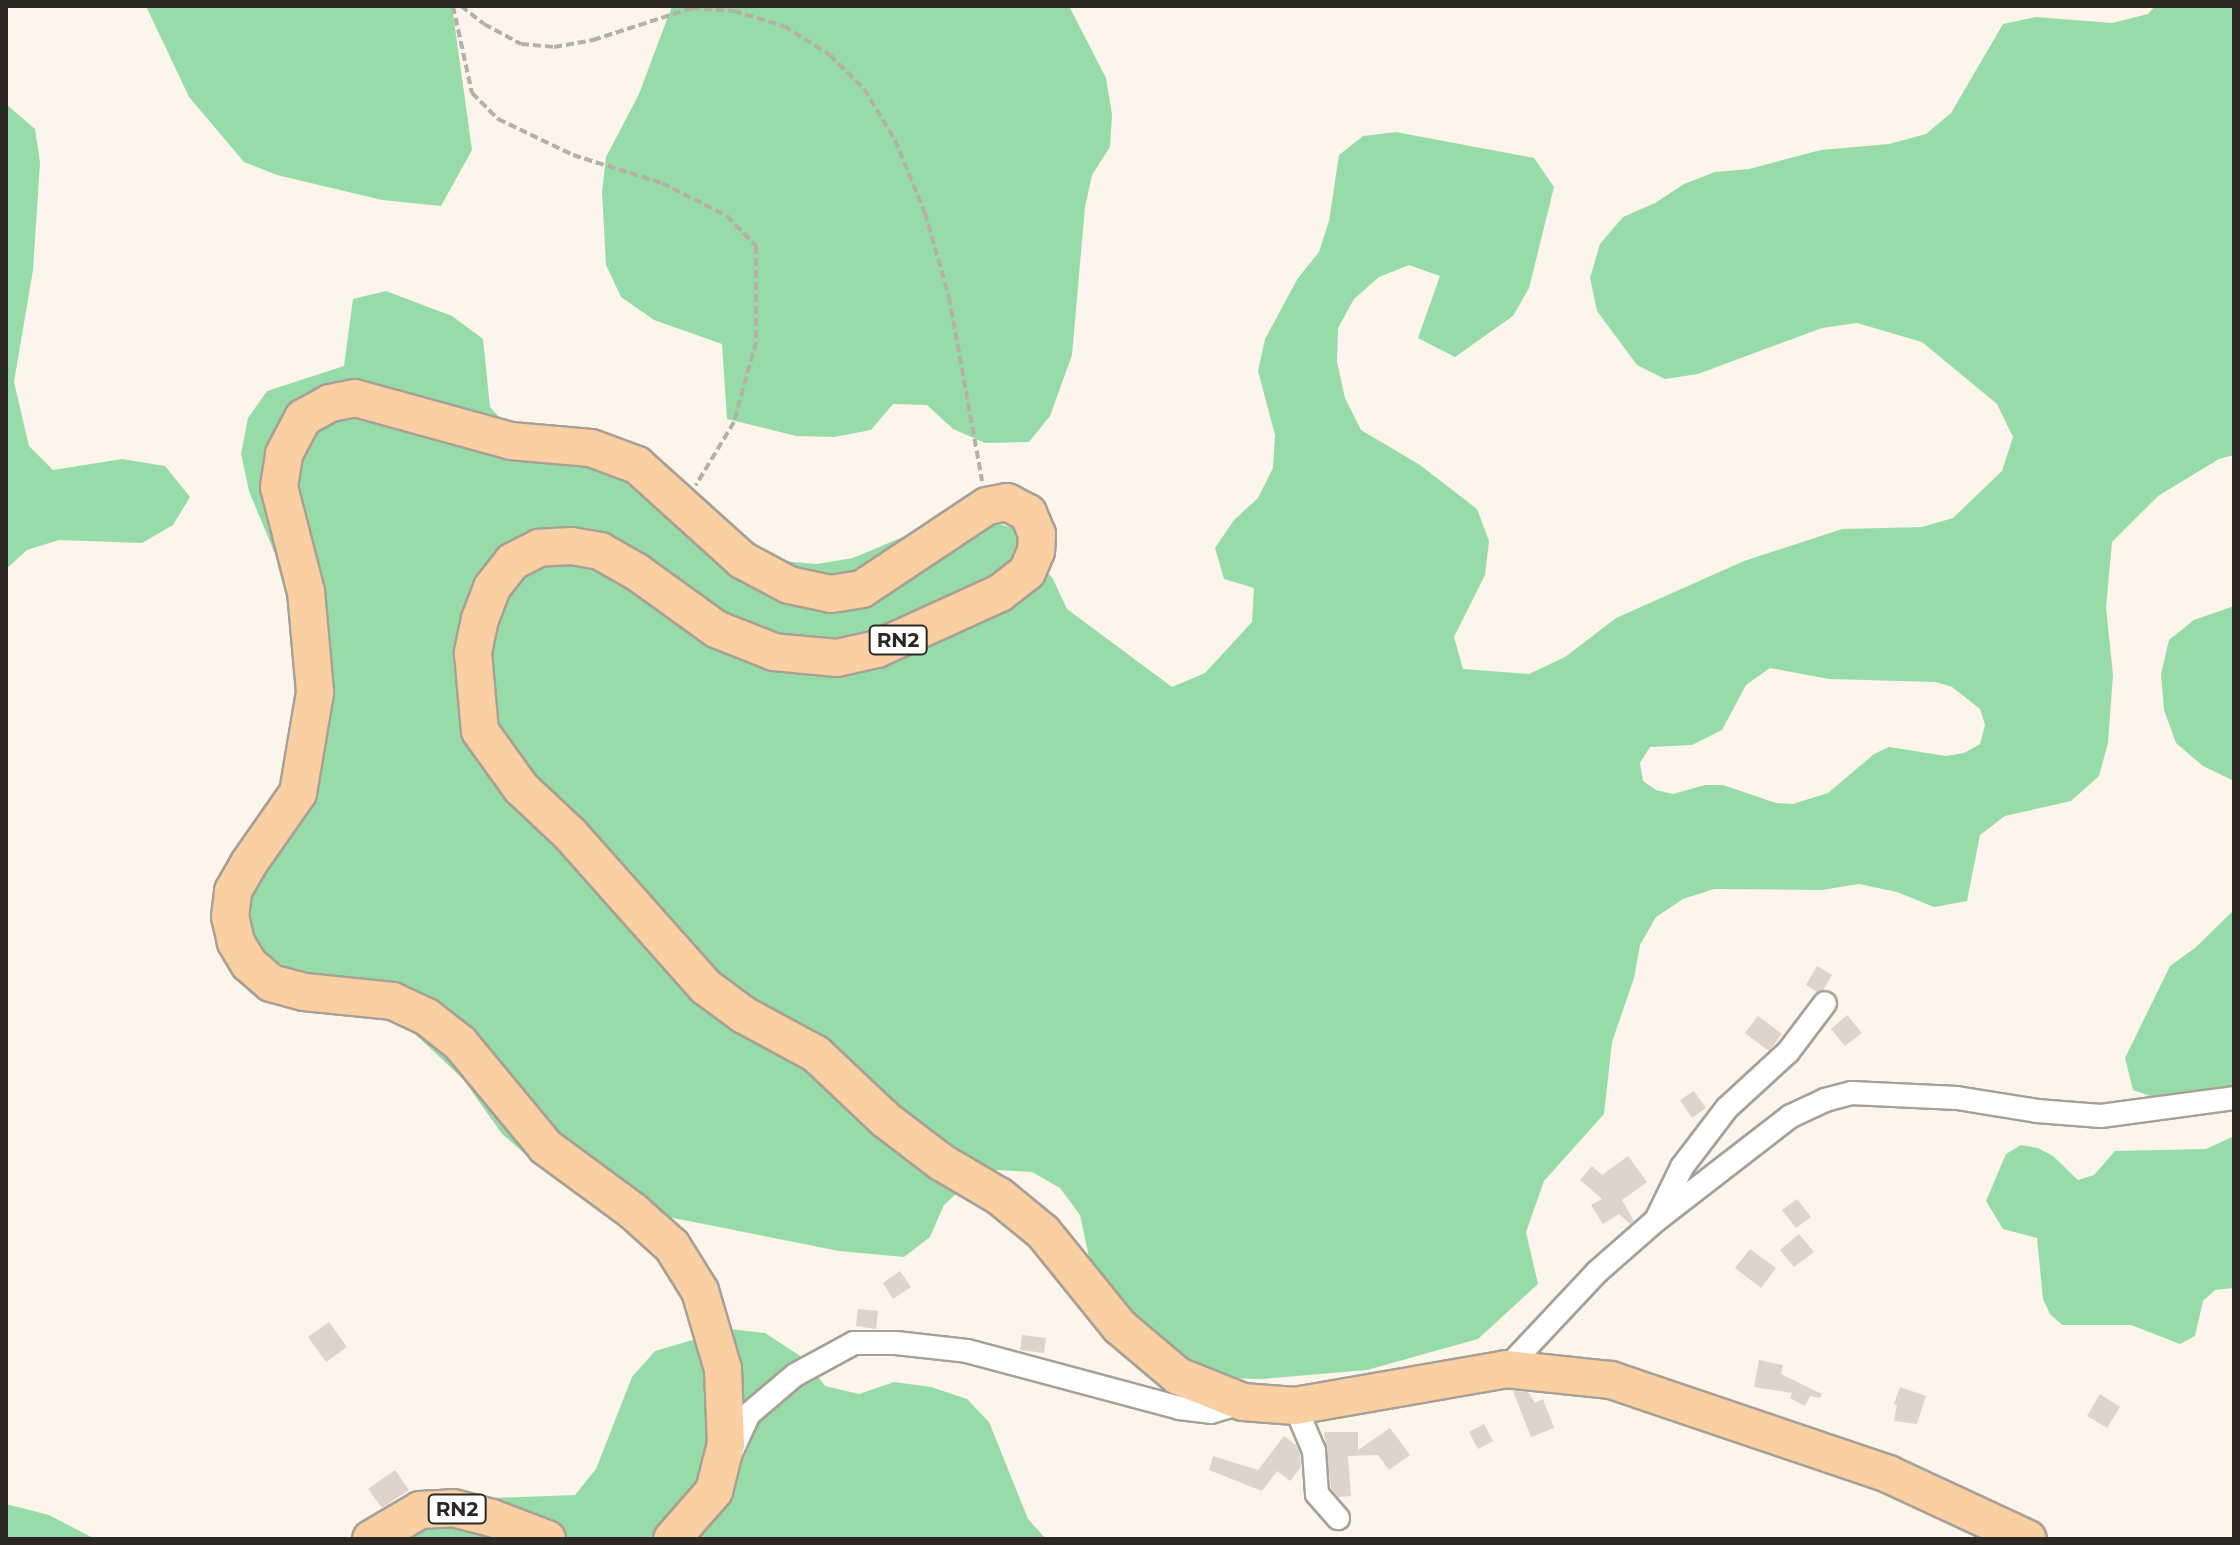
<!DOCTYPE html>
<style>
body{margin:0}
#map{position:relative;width:2240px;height:1545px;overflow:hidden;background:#fcf5eb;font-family:Montserrat,sans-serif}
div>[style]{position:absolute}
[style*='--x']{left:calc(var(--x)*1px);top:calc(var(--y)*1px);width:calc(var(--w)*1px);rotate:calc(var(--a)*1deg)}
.green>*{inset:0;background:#97dca8}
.building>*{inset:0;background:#ded4cc}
.path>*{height:4px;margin-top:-2px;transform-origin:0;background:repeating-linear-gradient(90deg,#b5afa7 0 8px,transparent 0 12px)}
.roads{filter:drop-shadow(2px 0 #a7a097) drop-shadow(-2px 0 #a7a097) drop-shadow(0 2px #a7a097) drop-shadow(0 -2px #a7a097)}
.minor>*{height:22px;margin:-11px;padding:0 11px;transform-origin:11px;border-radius:11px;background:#fff}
.trunk>*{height:36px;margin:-18px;padding:0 18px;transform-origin:18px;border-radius:18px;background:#fad0a2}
span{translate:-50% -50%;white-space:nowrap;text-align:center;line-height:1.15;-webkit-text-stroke:8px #fff;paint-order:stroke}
.shield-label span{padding:2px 6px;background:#fff;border:2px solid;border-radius:6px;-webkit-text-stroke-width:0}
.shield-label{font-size:20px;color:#2b2824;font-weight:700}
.frame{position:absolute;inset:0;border:8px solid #2b2824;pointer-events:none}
</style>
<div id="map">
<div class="green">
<i style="clip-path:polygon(146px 6px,452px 6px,472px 150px,441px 206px,382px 200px,277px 175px,244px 162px,189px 97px)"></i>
<i style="clip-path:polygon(672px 6px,1069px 6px,1106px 78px,1112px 114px,1110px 147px,1092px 175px,1085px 207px,1072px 355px,1050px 416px,1029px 442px,985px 443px,953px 429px,927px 405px,893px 404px,871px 430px,834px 437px,796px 436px,727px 419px,722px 344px,654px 320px,621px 297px,606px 265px,602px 192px,606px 157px,639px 94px)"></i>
<i style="clip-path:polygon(evenodd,2155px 6px,2234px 6px,2234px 455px,2219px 459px,2158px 496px,2112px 542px,2106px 607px,2113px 675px,2108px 743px,2099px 776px,2071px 801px,2005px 816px,1980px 835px,1967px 901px,1934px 907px,1897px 892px,1859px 884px,1822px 890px,1714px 889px,1683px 899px,1656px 917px,1640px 945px,1634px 978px,1612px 1042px,1604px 1114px,1544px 1181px,1526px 1232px,1538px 1284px,1478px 1339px,1367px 1370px,1262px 1379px,1177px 1377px,1101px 1313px,1080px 1215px,1060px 1188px,1032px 1172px,998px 1170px,969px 1182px,944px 1205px,930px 1237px,904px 1257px,839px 1251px,623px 1208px,587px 1195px,530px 1158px,502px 1134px,463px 1079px,414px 1033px,357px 1001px,293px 974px,250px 939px,243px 874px,251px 842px,283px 782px,298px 684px,291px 616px,275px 554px,249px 491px,241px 454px,248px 418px,267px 391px,344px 366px,353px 299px,386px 291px,452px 316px,483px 339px,490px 407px,514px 433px,621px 457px,752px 549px,782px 561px,817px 564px,853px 558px,943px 520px,978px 517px,1012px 528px,1053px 579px,1067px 609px,1172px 687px,1205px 673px,1252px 622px,1254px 588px,1224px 579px,1215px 548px,1234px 520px,1258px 498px,1273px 468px,1275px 435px,1258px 371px,1265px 339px,1298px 278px,1319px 252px,1329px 221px,1339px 155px,1363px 136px,1396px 132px,1534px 158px,1554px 187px,1529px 288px,1513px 316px,1455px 357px,1418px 338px,1440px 276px,1409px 265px,1379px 277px,1354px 299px,1338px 328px,1337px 362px,1345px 398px,1361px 430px,1420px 465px,1477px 509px,1489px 541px,1485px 575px,1454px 637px,1463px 669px,1529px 674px,1565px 657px,1616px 618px,1744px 561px,1842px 529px,1922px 527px,1953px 518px,2002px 471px,2013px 437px,1997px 404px,1922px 342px,1857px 323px,1822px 328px,1698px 374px,1665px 379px,1637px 365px,1597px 311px,1590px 278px,1600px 244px,1623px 217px,1655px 203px,1684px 184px,1715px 172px,1749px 169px,1821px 150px,1889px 144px,1926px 134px,1951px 113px,2003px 24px,2036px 17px,2112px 23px,2148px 14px,2155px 6px,1770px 668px,1829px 679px,1936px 682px,1952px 687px,1980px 709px,1985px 725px,1980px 744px,1964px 753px,1946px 756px,1889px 747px,1874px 754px,1828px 793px,1793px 804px,1776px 803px,1723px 785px,1705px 785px,1673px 794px,1656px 790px,1643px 781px,1640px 763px,1650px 747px,1692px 745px,1722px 730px,1746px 685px,1770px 668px)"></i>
<i style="clip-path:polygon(6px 104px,35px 129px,40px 162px,33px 270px,14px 382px,29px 446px,53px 470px,122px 459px,165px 466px,190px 497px,173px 525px,142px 543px,59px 540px,27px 550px,6px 569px)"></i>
<i style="clip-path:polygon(2234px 606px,2234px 781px,2203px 766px,2176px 743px,2164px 710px,2161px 674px,2169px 640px,2194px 620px)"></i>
<i style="clip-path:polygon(2234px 910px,2234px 1090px,2164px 1101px,2133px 1090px,2125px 1058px,2170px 966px,2195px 948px)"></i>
<i style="clip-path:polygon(2234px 1136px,2234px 1288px,2215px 1290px,2203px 1301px,2195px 1336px,2180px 1344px,2131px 1325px,2062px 1325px,2050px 1314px,2043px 1299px,2037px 1238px,2003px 1229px,1986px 1201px,2006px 1154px,2021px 1145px,2038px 1148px,2053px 1156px,2078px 1180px,2094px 1175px,2115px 1151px,2206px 1149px)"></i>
<i style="clip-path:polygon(730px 1329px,765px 1333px,805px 1359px,825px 1386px,859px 1394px,894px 1382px,931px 1387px,967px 1399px,989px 1422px,1028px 1519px,1046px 1539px,376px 1539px,465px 1499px,575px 1495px,596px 1469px,632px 1377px,655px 1351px)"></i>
<i style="clip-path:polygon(6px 1504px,49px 1515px,95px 1539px,6px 1539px)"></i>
</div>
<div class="building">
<i style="clip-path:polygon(1817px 966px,1832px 975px,1823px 990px,1817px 992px,1806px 985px)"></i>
<i style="clip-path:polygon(1847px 1015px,1862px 1033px,1845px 1046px,1831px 1029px)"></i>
<i style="clip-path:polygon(1758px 1016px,1782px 1034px,1769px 1051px,1745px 1033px)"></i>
<i style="clip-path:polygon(1694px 1091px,1706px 1108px,1692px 1118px,1680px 1100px)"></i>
<i style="clip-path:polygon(1628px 1156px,1647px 1182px,1622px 1200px,1634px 1221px,1630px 1224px,1619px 1214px,1603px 1224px,1591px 1205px,1602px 1199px,1580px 1180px,1592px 1166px,1602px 1175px)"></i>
<i style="clip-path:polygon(1797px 1199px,1811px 1217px,1796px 1228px,1782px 1210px)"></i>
<i style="clip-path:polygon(1799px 1234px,1814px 1252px,1794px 1267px,1780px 1250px)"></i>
<i style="clip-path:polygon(1750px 1249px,1776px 1268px,1761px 1288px,1735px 1268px)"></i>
<i style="clip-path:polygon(900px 1271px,911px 1287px,893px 1299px,883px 1283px)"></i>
<i style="clip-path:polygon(858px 1309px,878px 1311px,876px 1329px,856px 1326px)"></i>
<i style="clip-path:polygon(329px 1322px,347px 1347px,326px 1362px,308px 1337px)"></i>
<i style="clip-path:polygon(1022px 1335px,1046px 1338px,1044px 1353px,1020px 1350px)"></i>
<i style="clip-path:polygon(1759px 1360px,1783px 1365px,1781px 1374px,1822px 1394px,1820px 1398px,1810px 1396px,1805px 1406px,1790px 1398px,1792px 1393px,1754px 1387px)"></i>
<i style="clip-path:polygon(1900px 1387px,1926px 1396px,1917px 1424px,1894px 1421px,1897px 1405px,1894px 1404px)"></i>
<i style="clip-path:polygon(1513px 1391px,1528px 1392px,1535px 1403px,1543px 1399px,1554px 1428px,1531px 1437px)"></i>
<i style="clip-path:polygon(2100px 1394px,2120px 1407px,2107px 1428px,2087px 1416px)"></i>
<i style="clip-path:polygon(1484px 1424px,1493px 1441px,1478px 1449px,1469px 1432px)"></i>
<i style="clip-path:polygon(1390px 1428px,1410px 1455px,1389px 1470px,1378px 1455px,1348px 1456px,1351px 1496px,1338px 1497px,1331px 1488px,1324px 1432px,1358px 1432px,1358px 1450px)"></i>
<i style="clip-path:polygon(1284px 1436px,1296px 1445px,1300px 1454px,1301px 1467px,1290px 1481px,1277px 1471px,1262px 1491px,1209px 1470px,1213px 1456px,1258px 1470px)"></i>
<i style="clip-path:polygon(395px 1470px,409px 1490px,382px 1508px,368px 1489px)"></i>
</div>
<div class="path">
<i style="--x:453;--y:6;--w:89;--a:77.7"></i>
<i style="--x:472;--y:93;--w:37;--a:45"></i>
<i style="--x:498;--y:119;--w:83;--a:25.6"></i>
<i style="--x:573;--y:155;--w:93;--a:17.5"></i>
<i style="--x:662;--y:183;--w:73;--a:26.9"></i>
<i style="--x:727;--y:216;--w:42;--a:46"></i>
<i style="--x:756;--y:246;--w:96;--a:90"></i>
<i style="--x:756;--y:342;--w:83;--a:105.4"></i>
<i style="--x:734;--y:422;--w:74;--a:121.1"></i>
<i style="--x:461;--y:6;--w:29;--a:38"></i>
<i style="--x:484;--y:24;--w:42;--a:28.4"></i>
<i style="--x:521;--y:44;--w:33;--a:5"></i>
<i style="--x:554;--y:47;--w:40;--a:-10"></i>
<i style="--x:593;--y:40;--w:104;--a:-17.9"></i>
<i style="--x:692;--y:8;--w:42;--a:4.1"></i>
<i style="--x:734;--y:11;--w:52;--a:16.7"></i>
<i style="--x:784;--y:26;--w:54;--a:32.2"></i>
<i style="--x:830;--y:55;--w:48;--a:45"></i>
<i style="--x:864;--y:89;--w:60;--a:58.7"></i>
<i style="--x:895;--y:140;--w:79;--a:67.7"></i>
<i style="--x:925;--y:213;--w:87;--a:74.1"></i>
<i style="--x:949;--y:297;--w:187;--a:79.8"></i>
</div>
<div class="roads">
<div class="minor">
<i style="--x:1658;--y:1216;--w:55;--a:-63.9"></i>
<i style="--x:1682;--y:1167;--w:74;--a:-52.7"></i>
<i style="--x:1727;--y:1108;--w:83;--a:-42.6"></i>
<i style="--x:1788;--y:1052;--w:61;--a:-52.9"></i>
<i style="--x:1506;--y:1369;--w:133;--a:-46.8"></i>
<i style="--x:1597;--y:1272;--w:77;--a:-41.3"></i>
<i style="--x:1655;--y:1221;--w:172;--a:-37.7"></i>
<i style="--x:1791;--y:1116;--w:38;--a:-25"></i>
<i style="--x:1825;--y:1100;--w:27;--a:-15"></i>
<i style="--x:1851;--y:1093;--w:106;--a:2.7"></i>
<i style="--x:1957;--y:1098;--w:81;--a:9.2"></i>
<i style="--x:2037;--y:1111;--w:64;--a:4.5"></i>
<i style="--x:2101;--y:1116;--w:134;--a:-7.7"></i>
<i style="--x:1295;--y:1406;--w:49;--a:67.1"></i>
<i style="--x:1314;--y:1451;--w:43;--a:86"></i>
<i style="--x:1317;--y:1494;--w:32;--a:49"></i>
<i style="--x:731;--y:1453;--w:43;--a:-65.2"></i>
<i style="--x:749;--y:1414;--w:60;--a:-40.3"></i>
<i style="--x:795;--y:1375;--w:67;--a:-28.5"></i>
<i style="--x:854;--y:1343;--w:42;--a:0"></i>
<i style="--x:896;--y:1343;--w:71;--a:6.4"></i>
<i style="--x:967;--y:1351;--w:220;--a:15"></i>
<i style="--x:1179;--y:1408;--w:32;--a:7"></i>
<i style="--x:1211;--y:1412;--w:34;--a:-17"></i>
</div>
<div class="trunk">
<i style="--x:371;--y:1539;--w:57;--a:-30.6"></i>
<i style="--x:420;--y:1510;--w:33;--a:-3"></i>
<i style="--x:453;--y:1508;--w:40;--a:14.4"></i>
<i style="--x:492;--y:1518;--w:59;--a:20.9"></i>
<i style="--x:672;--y:1539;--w:64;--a:-48.8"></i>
<i style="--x:714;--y:1491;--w:49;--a:-75.7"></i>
<i style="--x:726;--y:1444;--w:75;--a:-92.3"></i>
<i style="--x:723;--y:1369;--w:81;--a:-106.4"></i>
<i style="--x:700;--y:1291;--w:53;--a:-121.9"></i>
<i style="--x:672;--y:1246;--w:52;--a:-138.1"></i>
<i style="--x:633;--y:1211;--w:108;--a:-143.7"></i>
<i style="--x:546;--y:1147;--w:135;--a:-129.6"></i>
<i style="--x:460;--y:1043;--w:42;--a:-141.8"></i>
<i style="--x:427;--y:1017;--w:38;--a:-155"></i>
<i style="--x:393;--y:1001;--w:89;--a:-174.2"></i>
<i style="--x:304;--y:992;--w:34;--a:-165"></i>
<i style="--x:271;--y:983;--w:29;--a:-139"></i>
<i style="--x:249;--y:964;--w:26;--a:-121"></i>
<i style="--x:236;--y:942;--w:26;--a:-103"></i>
<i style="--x:230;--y:917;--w:26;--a:-83"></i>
<i style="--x:233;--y:891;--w:32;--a:-60"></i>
<i style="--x:249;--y:863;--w:85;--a:-55"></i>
<i style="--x:298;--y:793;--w:102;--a:-80.4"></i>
<i style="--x:315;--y:692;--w:100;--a:-95.1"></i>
<i style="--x:306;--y:592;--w:108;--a:-104.4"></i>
<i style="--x:279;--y:487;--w:33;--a:-81"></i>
<i style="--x:284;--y:454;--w:41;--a:-62.2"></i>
<i style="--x:303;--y:418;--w:31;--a:-29"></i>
<i style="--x:330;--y:403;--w:25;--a:-11"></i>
<i style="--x:355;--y:398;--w:162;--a:15.4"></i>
<i style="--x:511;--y:441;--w:80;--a:5"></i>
<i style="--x:591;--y:448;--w:49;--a:20.3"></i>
<i style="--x:637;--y:465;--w:142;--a:42.1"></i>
<i style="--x:742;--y:560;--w:53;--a:28"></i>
<i style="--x:789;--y:585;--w:43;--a:12.1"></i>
<i style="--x:831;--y:594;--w:31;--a:-9"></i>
<i style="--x:862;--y:589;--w:150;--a:-33.6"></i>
<i style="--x:987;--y:506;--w:20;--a:-11"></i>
<i style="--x:1007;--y:502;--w:24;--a:28"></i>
<i style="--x:1028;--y:513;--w:23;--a:67"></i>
<i style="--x:1037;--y:534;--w:17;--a:93"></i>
<i style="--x:1036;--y:551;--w:23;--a:113"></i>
<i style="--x:1027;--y:572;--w:34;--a:142"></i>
<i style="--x:1000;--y:593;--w:135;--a:155.5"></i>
<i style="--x:877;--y:649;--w:41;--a:167.3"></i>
<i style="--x:837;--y:658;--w:63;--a:-174.6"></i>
<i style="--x:774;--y:652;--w:62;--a:-158.4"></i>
<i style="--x:716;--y:629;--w:97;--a:-144.2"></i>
<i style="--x:637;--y:572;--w:43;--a:-150.4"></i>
<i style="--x:600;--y:551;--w:28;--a:-170"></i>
<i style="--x:572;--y:546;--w:33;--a:177"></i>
<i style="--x:539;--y:548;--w:30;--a:153"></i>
<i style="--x:512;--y:562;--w:33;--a:128"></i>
<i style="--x:492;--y:588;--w:33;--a:111"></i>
<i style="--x:480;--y:619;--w:35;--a:102"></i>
<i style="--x:473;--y:653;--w:78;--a:84.9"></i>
<i style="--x:480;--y:731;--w:70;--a:54.3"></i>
<i style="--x:521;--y:788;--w:67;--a:43.2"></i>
<i style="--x:570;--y:834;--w:205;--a:48.4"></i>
<i style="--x:706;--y:987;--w:47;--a:36.4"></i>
<i style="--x:744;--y:1015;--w:82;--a:28.4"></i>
<i style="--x:816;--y:1054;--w:96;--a:43.3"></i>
<i style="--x:886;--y:1120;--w:69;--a:37.4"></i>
<i style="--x:941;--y:1162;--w:67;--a:30.4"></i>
<i style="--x:999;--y:1196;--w:57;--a:39.3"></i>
<i style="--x:1043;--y:1232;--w:122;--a:51"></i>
<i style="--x:1120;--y:1327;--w:76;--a:40.2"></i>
<i style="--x:1178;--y:1376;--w:70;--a:21.8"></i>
<i style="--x:1243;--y:1402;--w:52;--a:4.4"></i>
<i style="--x:1295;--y:1406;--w:214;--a:-9.9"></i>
<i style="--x:1506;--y:1369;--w:106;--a:6"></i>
<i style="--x:1611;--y:1380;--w:293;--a:18.7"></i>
<i style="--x:1888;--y:1474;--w:154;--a:24.9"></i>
</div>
</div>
<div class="shield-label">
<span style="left:898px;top:640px">RN2</span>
<span style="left:457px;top:1509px">RN2</span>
</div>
<div class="frame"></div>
</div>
